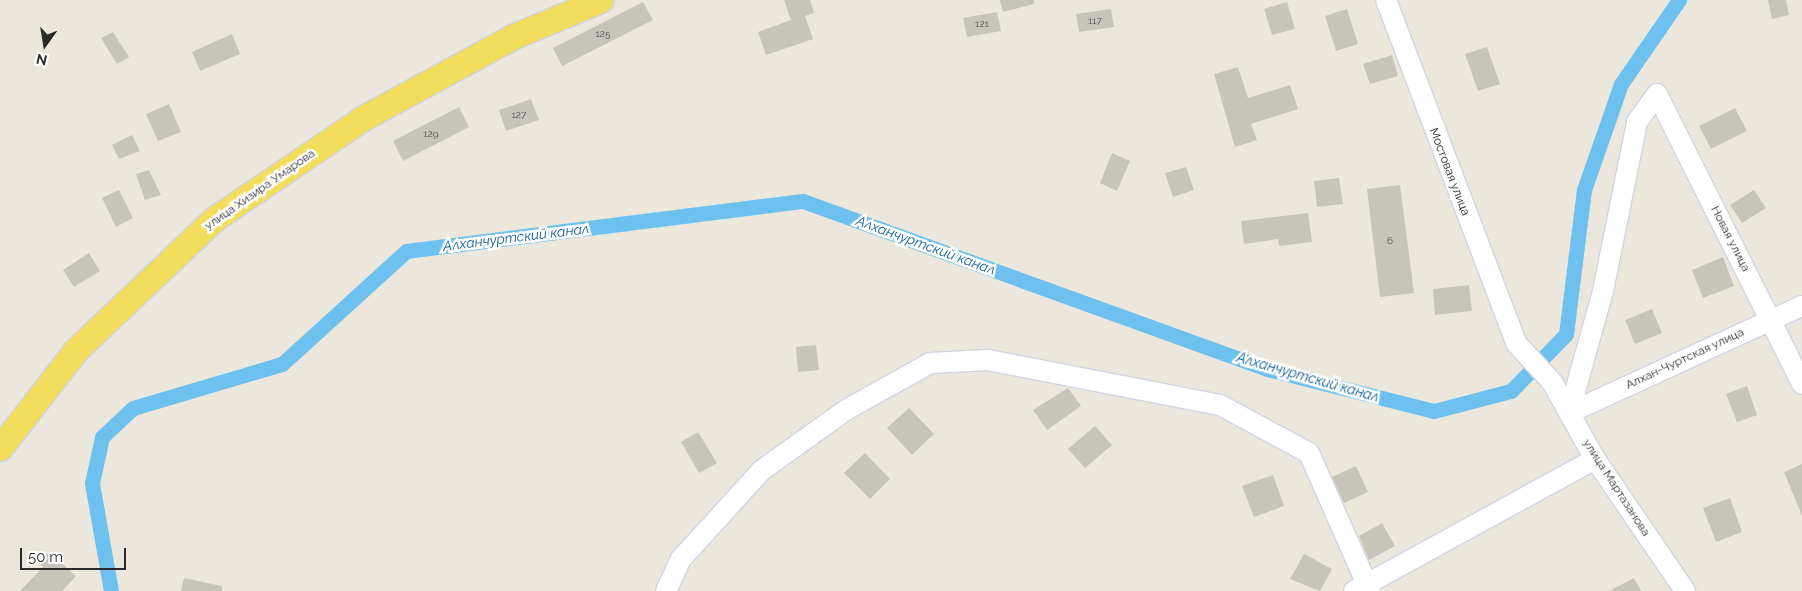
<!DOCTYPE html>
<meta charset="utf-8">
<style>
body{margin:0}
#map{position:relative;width:1802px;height:591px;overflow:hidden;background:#ece7dc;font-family:Raleway,sans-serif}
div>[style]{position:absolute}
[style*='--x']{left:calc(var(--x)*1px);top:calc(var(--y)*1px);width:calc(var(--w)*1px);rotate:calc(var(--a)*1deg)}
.canal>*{height:15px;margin:-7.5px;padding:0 7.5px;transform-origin:7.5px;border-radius:7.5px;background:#6ec1ef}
.building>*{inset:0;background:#c7c5bb}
.roads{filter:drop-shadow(1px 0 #d1d3e3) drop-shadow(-1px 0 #d1d3e3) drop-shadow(0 1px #d1d3e3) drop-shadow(0 -1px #d1d3e3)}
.minor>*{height:20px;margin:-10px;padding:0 10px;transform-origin:10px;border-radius:10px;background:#fff}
.major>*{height:25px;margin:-12.5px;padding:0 12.5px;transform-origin:12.5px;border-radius:12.5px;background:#f2dd5c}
span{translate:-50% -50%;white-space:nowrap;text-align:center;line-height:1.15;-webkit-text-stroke:5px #fff;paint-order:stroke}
.number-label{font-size:10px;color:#51514e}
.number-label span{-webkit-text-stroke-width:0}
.street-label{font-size:12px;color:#2a2a2a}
.water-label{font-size:14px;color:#0c5d9c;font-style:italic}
.north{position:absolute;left:20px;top:20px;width:50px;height:50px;-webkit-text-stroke:4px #fff;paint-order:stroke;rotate:193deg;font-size:14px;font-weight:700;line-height:20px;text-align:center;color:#2a2a2a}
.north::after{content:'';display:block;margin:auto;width:18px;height:22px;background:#2a2a2a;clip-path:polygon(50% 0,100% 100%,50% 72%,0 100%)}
.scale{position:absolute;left:20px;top:548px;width:106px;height:22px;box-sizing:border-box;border:2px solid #2a2a2a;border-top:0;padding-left:6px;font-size:15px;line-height:18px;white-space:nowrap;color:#2a2a2a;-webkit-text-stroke:4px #fff;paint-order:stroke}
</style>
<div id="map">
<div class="canal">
<i style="--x:111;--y:591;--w:110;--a:-100"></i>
<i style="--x:92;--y:483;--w:47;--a:-77.7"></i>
<i style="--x:102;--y:437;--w:42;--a:-43.1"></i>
<i style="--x:133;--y:408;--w:155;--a:-16.5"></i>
<i style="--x:282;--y:364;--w:168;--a:-42.3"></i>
<i style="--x:406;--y:251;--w:400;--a:-7.2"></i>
<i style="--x:803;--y:201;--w:493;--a:19.9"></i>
<i style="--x:1267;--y:369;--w:172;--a:14.1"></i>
<i style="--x:1434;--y:411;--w:80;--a:-14.6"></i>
<i style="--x:1511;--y:391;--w:79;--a:-46"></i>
<i style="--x:1566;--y:334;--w:145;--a:-82.9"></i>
<i style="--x:1584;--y:190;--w:112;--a:-70.8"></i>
<i style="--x:1621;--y:84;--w:102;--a:-55.4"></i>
</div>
<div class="building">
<i style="clip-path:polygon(784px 0,810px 0,814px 13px,805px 16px,813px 39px,766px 55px,758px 32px,791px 20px)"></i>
<i style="clip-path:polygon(1000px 0,1034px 0,1034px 4px,1003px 12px)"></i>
<i style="clip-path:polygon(1768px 0,1786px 0,1789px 15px,1772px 19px)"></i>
<i style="clip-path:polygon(643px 2px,653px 20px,562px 66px,553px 48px)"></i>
<i style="clip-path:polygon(1287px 2px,1295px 29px,1272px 35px,1264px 9px)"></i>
<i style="clip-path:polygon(1111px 9px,1114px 27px,1079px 32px,1076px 14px)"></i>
<i style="clip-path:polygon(1347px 9px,1358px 44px,1336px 51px,1325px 16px)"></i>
<i style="clip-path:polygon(997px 12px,1001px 31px,967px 37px,963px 18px)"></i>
<i style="clip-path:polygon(113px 32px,129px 57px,117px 64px,101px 38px)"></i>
<i style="clip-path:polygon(232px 34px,240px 54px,200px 71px,192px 52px)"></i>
<i style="clip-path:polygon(1487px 47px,1500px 84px,1478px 91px,1465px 54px)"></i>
<i style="clip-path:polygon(1392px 55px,1398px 76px,1370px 84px,1363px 64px)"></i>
<i style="clip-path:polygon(1238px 67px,1248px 98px,1290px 85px,1298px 109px,1251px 124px,1257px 140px,1235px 147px,1214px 74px)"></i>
<i style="clip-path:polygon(531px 99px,539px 120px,506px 131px,499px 110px)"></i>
<i style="clip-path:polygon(169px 104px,181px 132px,158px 141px,146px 114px)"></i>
<i style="clip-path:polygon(459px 107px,469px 127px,403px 161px,393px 141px)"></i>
<i style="clip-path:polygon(1735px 108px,1747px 131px,1711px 149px,1699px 126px)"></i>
<i style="clip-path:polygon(132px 135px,140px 151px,119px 159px,112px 145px)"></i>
<i style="clip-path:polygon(1112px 153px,1130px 161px,1117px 191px,1100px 183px)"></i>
<i style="clip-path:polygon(1186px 167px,1194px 190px,1173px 197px,1165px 173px)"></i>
<i style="clip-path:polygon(149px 170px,161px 195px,145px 200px,136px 174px)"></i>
<i style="clip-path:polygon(1339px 178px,1343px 204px,1317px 207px,1314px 181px)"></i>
<i style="clip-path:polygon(1400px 185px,1414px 293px,1380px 297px,1367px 189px)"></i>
<i style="clip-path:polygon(119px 190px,133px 218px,116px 227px,102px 198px)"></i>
<i style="clip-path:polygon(1754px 190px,1766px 208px,1742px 223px,1730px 205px)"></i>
<i style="clip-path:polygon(1308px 213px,1312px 242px,1279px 246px,1278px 239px,1244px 244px,1241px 221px)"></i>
<i style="clip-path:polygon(89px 253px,100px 271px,74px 287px,63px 270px)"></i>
<i style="clip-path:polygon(1723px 257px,1734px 286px,1703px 298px,1692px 270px)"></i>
<i style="clip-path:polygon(1469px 285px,1472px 311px,1435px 315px,1433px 289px)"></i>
<i style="clip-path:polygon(1652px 309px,1662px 333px,1635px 344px,1625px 320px)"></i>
<i style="clip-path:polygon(816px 345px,819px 370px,798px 372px,796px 347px)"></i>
<i style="clip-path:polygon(1747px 386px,1757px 415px,1737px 422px,1726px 394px)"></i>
<i style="clip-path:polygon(1068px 388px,1081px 406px,1047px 430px,1033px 410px)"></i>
<i style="clip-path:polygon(909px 408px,934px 434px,912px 455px,887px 428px)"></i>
<i style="clip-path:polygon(1095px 426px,1112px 445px,1085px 468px,1068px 449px)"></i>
<i style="clip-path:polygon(698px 432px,717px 463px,699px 473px,681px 442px)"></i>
<i style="clip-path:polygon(865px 453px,890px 479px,870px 499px,844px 473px)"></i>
<i style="clip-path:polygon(1802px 464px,1802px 516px,1784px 472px)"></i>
<i style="clip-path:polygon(1356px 466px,1368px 492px,1344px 503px,1332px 477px)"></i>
<i style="clip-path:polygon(1273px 475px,1284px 506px,1254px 517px,1242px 486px)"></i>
<i style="clip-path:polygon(1730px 498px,1742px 532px,1716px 542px,1703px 508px)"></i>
<i style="clip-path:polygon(1382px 523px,1395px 546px,1369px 560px,1359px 536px)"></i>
<i style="clip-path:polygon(49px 552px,76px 576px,62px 591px,20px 591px,43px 567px,39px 563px)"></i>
<i style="clip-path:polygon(1304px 554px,1332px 569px,1320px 591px,1290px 579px)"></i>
<i style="clip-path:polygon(184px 578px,222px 586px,222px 591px,181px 591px)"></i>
<i style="clip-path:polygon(1634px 578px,1641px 591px,1609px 591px)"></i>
</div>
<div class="roads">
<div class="minor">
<i style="--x:1386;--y:0;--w:367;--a:69.2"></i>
<i style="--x:1516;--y:343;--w:53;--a:47.3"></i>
<i style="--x:1552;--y:382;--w:88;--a:60.8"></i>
<i style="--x:1595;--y:459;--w:160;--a:55.7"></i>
<i style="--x:1569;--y:413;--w:127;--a:-74.4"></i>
<i style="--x:1603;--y:291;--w:172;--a:-78.6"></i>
<i style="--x:1637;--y:122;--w:34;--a:-54"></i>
<i style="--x:1657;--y:94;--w:324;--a:63.4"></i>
<i style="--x:1569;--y:413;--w:256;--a:-24.7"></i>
<i style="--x:666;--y:591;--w:35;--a:-65"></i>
<i style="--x:681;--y:559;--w:120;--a:-47.7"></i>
<i style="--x:762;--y:470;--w:103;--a:-35.5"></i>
<i style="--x:846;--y:410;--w:96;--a:-29.2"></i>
<i style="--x:930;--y:363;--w:58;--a:-3"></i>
<i style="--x:988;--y:360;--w:236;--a:11"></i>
<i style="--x:1220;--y:405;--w:101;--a:28.3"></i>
<i style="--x:1309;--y:453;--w:151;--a:66.2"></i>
<i style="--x:1354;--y:591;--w:275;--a:-28.7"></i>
</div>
<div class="major">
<i style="--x:0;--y:448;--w:124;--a:-52.2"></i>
<i style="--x:76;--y:350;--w:190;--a:-43.5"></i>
<i style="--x:214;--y:219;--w:180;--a:-34.1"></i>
<i style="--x:363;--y:118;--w:170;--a:-28.5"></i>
<i style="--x:512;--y:37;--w:96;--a:-22.6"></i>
</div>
</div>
<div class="number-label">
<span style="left:1095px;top:21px">117</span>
<span style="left:982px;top:24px">121</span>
<span style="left:603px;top:34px">125</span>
<span style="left:519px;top:115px">127</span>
<span style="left:431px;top:134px">129</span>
<span style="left:1390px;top:241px">6</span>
</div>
<div class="street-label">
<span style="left:1449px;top:172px;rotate:69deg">Мостовая улица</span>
<span style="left:260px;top:190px;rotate:-35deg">улица Хизира Умарова</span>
<span style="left:1730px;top:239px;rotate:63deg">Новая улица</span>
<span style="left:1685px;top:359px;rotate:-25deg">Алхан-Чуртская улица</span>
<span style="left:1616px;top:488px;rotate:57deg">улица Мартазанова</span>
</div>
<div class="water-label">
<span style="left:516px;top:237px;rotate:-7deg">Алханчуртский канал</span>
<span style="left:926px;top:245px;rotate:20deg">Алханчуртский канал</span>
<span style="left:1308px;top:377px;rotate:16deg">Алханчуртский канал</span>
</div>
<div class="north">N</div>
<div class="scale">50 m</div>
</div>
